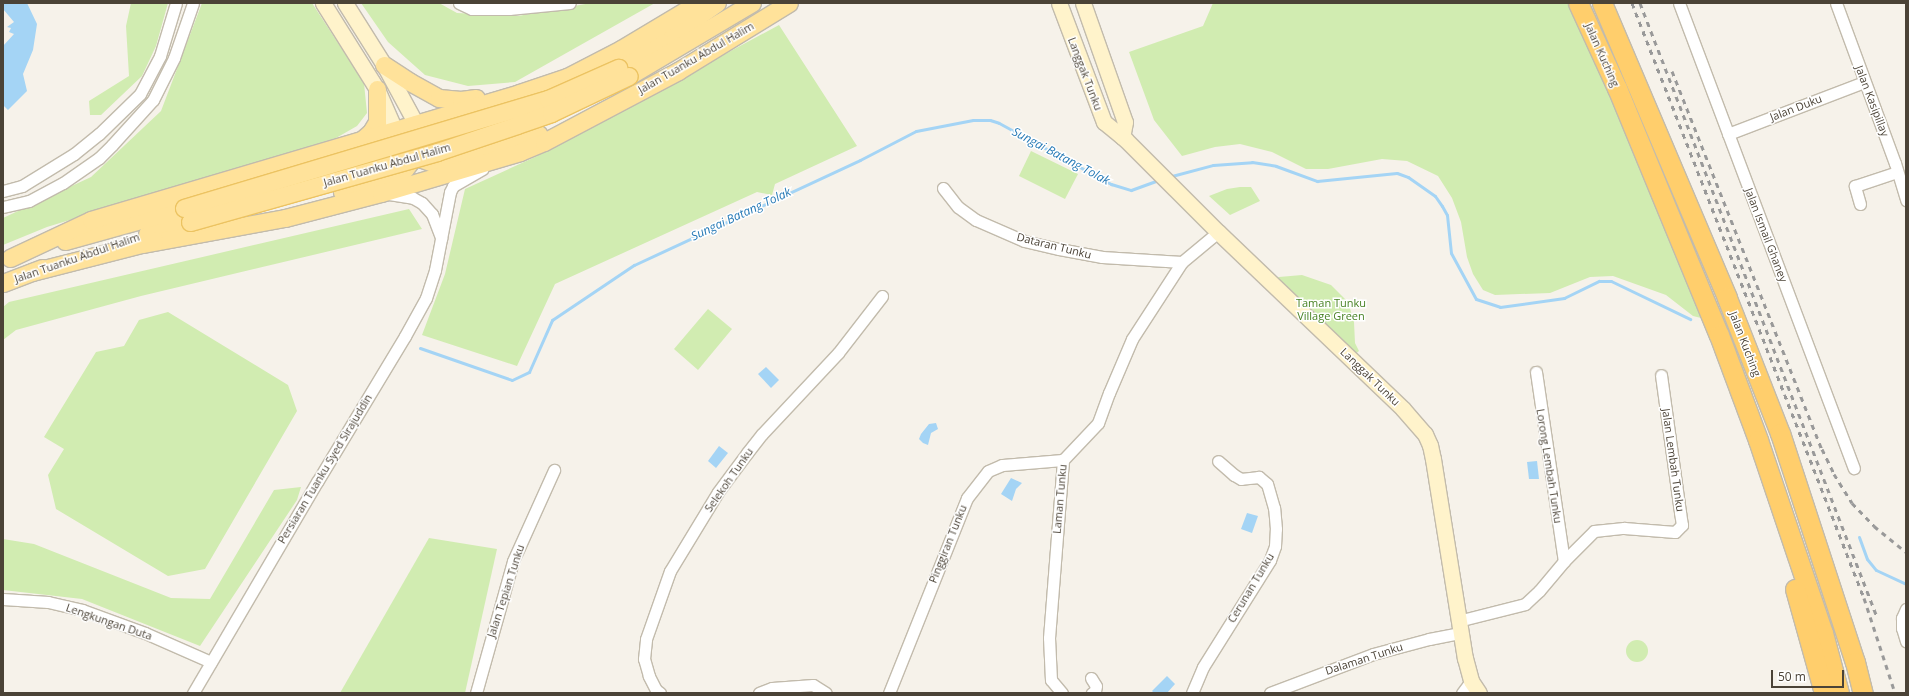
<!DOCTYPE html>
<style>
body{margin:0}
#map{position:relative;width:1909px;height:696px;overflow:hidden;background:#f6f2ea;font-family:"Open Sans",sans-serif}
div>[style]{position:absolute}
[style*='--x']{left:calc(var(--x)*1px);top:calc(var(--y)*1px);width:calc(var(--w)*1px);rotate:calc(var(--a)*1deg)}
.green>*{inset:0;background:#d1ecb1}
.round{border-radius:50%}
.water>*{inset:0;background:#a4d4f5}
.stream>*{height:3px;margin:-1.5px;padding:0 1.5px;transform-origin:1.5px;border-radius:1.5px;background:#a4d4f5}
.roads{filter:drop-shadow(1px 0 #c2bbac) drop-shadow(-1px 0 #c2bbac) drop-shadow(0 1px #c2bbac) drop-shadow(0 -1px #c2bbac)}
.street>*{height:11px;margin:-5.5px;padding:0 5.5px;transform-origin:5.5px;border-radius:5.5px;background:#fff}
.secondary>*{height:15px;margin:-7.5px;padding:0 7.5px;transform-origin:7.5px;border-radius:7.5px;background:#fff3cb}
.primary>*{height:17px;margin:-8.5px;padding:0 8.5px;transform-origin:8.5px;border-radius:8.5px;background:#ffe29a}
.highway>*{height:19px;margin:-9.5px;padding:0 9.5px;transform-origin:9.5px;border-radius:9.5px;background:#ffce6c}
.rail>*{height:3px;margin-top:-1.5px;transform-origin:0;background:repeating-linear-gradient(90deg,#999 0 5px,transparent 0 10px)}
.bridges{filter:drop-shadow(1px 0 #ecc362) drop-shadow(-1px 0 #ecc362) drop-shadow(0 1px #ecc362) drop-shadow(0 -1px #ecc362)}
.primary-bridge>*{height:17px;margin:-8.5px;padding:0 8.5px;transform-origin:8.5px;border-radius:8.5px;background:#ffe29a}
span{translate:-50% -50%;white-space:nowrap;text-align:center;line-height:1.15;-webkit-text-stroke:3px #fff;paint-order:stroke}
.street-label{font-size:11px;color:#4b4337}
.park-label{font-size:11px;color:#488225}
.water-label{font-size:12px;color:#277ab6;font-style:italic}
.frame{position:absolute;inset:0;border:4px solid #4b4337;pointer-events:none}
.scale{position:absolute;left:1771px;top:670px;width:73px;height:18px;box-sizing:border-box;border:2px solid #4b4337;border-top:0;padding-left:5px;font-size:12px;line-height:14px;white-space:nowrap;color:#4b4337;-webkit-text-stroke:3px #fff;paint-order:stroke}
</style>
<div id="map">
<div class="green">
<i style="clip-path:polygon(131px 3px,168px 3px,156px 46px,142px 76px,101px 115px,90px 115px,89px 101px,129px 76px,126px 26px)"></i>
<i style="clip-path:polygon(202px 3px,312px 3px,364px 83px,367px 113px,357px 126px,336px 138px,47px 227px,3px 245px,3px 218px,91px 177px,161px 111px)"></i>
<i style="clip-path:polygon(361px 3px,439px 3px,457px 13px,518px 16px,591px 3px,655px 3px,515px 82px,468px 86px,425px 75px,388px 42px)"></i>
<i style="clip-path:polygon(1213px 3px,1571px 3px,1705px 319px,1693px 316px,1666px 295px,1613px 276px,1590px 277px,1550px 293px,1495px 295px,1483px 290px,1473px 274px,1467px 257px,1461px 222px,1452px 198px,1438px 176px,1407px 161px,1382px 159px,1328px 169px,1306px 169px,1272px 152px,1240px 144px,1215px 147px,1182px 156px,1154px 120px,1129px 52px,1203px 26px)"></i>
<i style="clip-path:polygon(779px 25px,857px 146px,775px 184px,772px 195px,757px 192px,555px 284px,517px 366px,422px 335px,445px 274px,465px 189px,535px 157px)"></i>
<i style="clip-path:polygon(1031px 151px,1078px 174px,1065px 199px,1019px 176px)"></i>
<i style="clip-path:polygon(1240px 187px,1251px 187px,1260px 201px,1230px 215px,1209px 196px,1227px 189px)"></i>
<i style="clip-path:polygon(409px 209px,422px 229px,141px 296px,16px 330px,3px 340px,3px 307px,9px 302px)"></i>
<i style="clip-path:polygon(1302px 275px,1331px 285px,1348px 302px,1354px 322px,1355px 343px,1359px 351px,1354px 355px,1272px 281px,1279px 277px)"></i>
<i style="clip-path:polygon(708px 309px,732px 329px,698px 370px,674px 349px)"></i>
<i style="clip-path:polygon(168px 312px,288px 385px,297px 411px,205px 569px,168px 576px,56px 509px,48px 475px,64px 449px,44px 437px,96px 352px,124px 346px,139px 320px)"></i>
<i style="clip-path:polygon(301px 487px,297px 500px,200px 646px,82px 599px,3px 590px,3px 539px,34px 544px,171px 598px,210px 599px,274px 490px)"></i>
<i style="clip-path:polygon(429px 538px,497px 549px,465px 693px,340px 693px)"></i>
<i class="round" style="left:1626px;top:640px;width:22px;height:22px"></i>
</div>
<div class="water">
<i style="clip-path:polygon(3px 3px,27px 3px,37px 24px,33px 50px,23px 74px,27px 91px,8px 110px,3px 105px,3px 46px,14px 34px,9px 32px,11px 28px,7px 27px,14px 22px,3px 9px)"></i>
<i style="clip-path:polygon(766px 367px,779px 380px,771px 388px,758px 374px)"></i>
<i style="clip-path:polygon(936px 423px,938px 429px,931px 433px,928px 445px,923px 443px,919px 439px,921px 434px,929px 424px)"></i>
<i style="clip-path:polygon(719px 446px,728px 453px,716px 468px,708px 461px)"></i>
<i style="clip-path:polygon(1537px 461px,1539px 479px,1529px 479px,1527px 462px)"></i>
<i style="clip-path:polygon(1011px 478px,1022px 483px,1016px 489px,1012px 501px,1001px 494px)"></i>
<i style="clip-path:polygon(1247px 513px,1258px 516px,1252px 533px,1241px 529px)"></i>
<i style="clip-path:polygon(1167px 676px,1175px 684px,1167px 693px,1154px 693px,1152px 691px)"></i>
</div>
<div class="stream">
<i style="--x:1168;--y:177;--w:47;--a:-14.9"></i>
<i style="--x:1213;--y:165;--w:39;--a:-4"></i>
<i style="--x:1252;--y:162;--w:24;--a:9"></i>
<i style="--x:1276;--y:166;--w:44;--a:20.1"></i>
<i style="--x:1317;--y:181;--w:80;--a:-5.7"></i>
<i style="--x:1397;--y:173;--w:12;--a:20"></i>
<i style="--x:1408;--y:177;--w:33;--a:35"></i>
<i style="--x:1435;--y:196;--w:12;--a:55"></i>
<i style="--x:1442;--y:206;--w:10;--a:61"></i>
<i style="--x:1447;--y:215;--w:38;--a:84"></i>
<i style="--x:1451;--y:253;--w:52;--a:61.5"></i>
<i style="--x:1476;--y:299;--w:25;--a:18"></i>
<i style="--x:1500;--y:307;--w:65;--a:-8"></i>
<i style="--x:1564;--y:298;--w:39;--a:-26"></i>
<i style="--x:1599;--y:281;--w:12;--a:0"></i>
<i style="--x:1611;--y:281;--w:88;--a:25.7"></i>
<i style="--x:420;--y:348;--w:97;--a:19.2"></i>
<i style="--x:512;--y:380;--w:19;--a:-25"></i>
<i style="--x:529;--y:372;--w:57;--a:-66.1"></i>
<i style="--x:552;--y:320;--w:99;--a:-33.9"></i>
<i style="--x:634;--y:265;--w:249;--a:-24.9"></i>
<i style="--x:860;--y:160;--w:63;--a:-27.4"></i>
<i style="--x:916;--y:131;--w:58;--a:-10.9"></i>
<i style="--x:973;--y:120;--w:17;--a:0"></i>
<i style="--x:990;--y:120;--w:9;--a:18"></i>
<i style="--x:999;--y:123;--w:128;--a:28.6"></i>
<i style="--x:1111;--y:184;--w:21;--a:17"></i>
<i style="--x:1131;--y:190;--w:30;--a:-20"></i>
<i style="--x:1859;--y:537;--w:23;--a:70"></i>
<i style="--x:1867;--y:559;--w:14;--a:51"></i>
<i style="--x:1876;--y:570;--w:33;--a:25"></i>
</div>
<div class="roads">
<div class="street">
<i style="--x:459;--y:3;--w:14;--a:25"></i>
<i style="--x:472;--y:9;--w:37;--a:0"></i>
<i style="--x:509;--y:9;--w:61;--a:-5.6"></i>
<i style="--x:1679;--y:3;--w:497;--a:69.4"></i>
<i style="--x:1836;--y:3;--w:171;--a:69.8"></i>
<i style="--x:1895;--y:163;--w:39;--a:73"></i>
<i style="--x:1728;--y:134;--w:146;--a:-20.9"></i>
<i style="--x:943;--y:188;--w:24;--a:52"></i>
<i style="--x:958;--y:207;--w:22;--a:36"></i>
<i style="--x:976;--y:220;--w:52;--a:23.6"></i>
<i style="--x:1024;--y:241;--w:36;--a:13"></i>
<i style="--x:1059;--y:249;--w:44;--a:10.5"></i>
<i style="--x:1102;--y:257;--w:80;--a:3.6"></i>
<i style="--x:3;--y:191;--w:20;--a:-15"></i>
<i style="--x:22;--y:186;--w:61;--a:-31.6"></i>
<i style="--x:74;--y:154;--w:32;--a:-39"></i>
<i style="--x:99;--y:134;--w:57;--a:-44.3"></i>
<i style="--x:140;--y:94;--w:43;--a:-62.2"></i>
<i style="--x:160;--y:56;--w:55;--a:-73.2"></i>
<i style="--x:389;--y:194;--w:24;--a:9"></i>
<i style="--x:413;--y:198;--w:10;--a:29"></i>
<i style="--x:422;--y:203;--w:15;--a:48"></i>
<i style="--x:432;--y:214;--w:26;--a:69"></i>
<i style="--x:1860;--y:204;--w:19;--a:-106"></i>
<i style="--x:1855;--y:186;--w:44;--a:-18.4"></i>
<i style="--x:3;--y:207;--w:27;--a:-13"></i>
<i style="--x:29;--y:201;--w:38;--a:-28"></i>
<i style="--x:63;--y:183;--w:44;--a:-34.8"></i>
<i style="--x:99;--y:158;--w:18;--a:-45"></i>
<i style="--x:112;--y:145;--w:61;--a:-47.7"></i>
<i style="--x:153;--y:100;--w:47;--a:-63.4"></i>
<i style="--x:174;--y:58;--w:58;--a:-70.9"></i>
<i style="--x:1536;--y:372;--w:191;--a:81.6"></i>
<i style="--x:3;--y:599;--w:45;--a:3.8"></i>
<i style="--x:48;--y:602;--w:35;--a:13"></i>
<i style="--x:82;--y:610;--w:67;--a:20.1"></i>
<i style="--x:145;--y:633;--w:72;--a:23.7"></i>
<i style="--x:1906;--y:609;--w:10;--a:114"></i>
<i style="--x:1902;--y:618;--w:10;--a:90"></i>
<i style="--x:1902;--y:628;--w:14;--a:73"></i>
<i style="--x:1458;--y:621;--w:69;--a:-14.2"></i>
<i style="--x:1525;--y:604;--w:19;--a:-43"></i>
<i style="--x:1539;--y:591;--w:39;--a:-50"></i>
<i style="--x:1564;--y:561;--w:42;--a:-45"></i>
<i style="--x:1594;--y:531;--w:30;--a:-6"></i>
<i style="--x:1624;--y:528;--w:51;--a:4.5"></i>
<i style="--x:1675;--y:532;--w:10;--a:-45"></i>
<i style="--x:1682;--y:525;--w:13;--a:-99"></i>
<i style="--x:1680;--y:512;--w:138;--a:-97.9"></i>
<i style="--x:1091;--y:678;--w:9;--a:58"></i>
<i style="--x:1096;--y:686;--w:5;--a:101"></i>
<i style="--x:1095;--y:691;--w:4;--a:146"></i>
<i style="--x:193;--y:693;--w:245;--a:-59.6"></i>
<i style="--x:317;--y:482;--w:170;--a:-58.9"></i>
<i style="--x:405;--y:336;--w:43;--a:-61.1"></i>
<i style="--x:426;--y:298;--w:29;--a:-72"></i>
<i style="--x:435;--y:270;--w:79;--a:-79.1"></i>
<i style="--x:450;--y:192;--w:7;--a:-63"></i>
<i style="--x:453;--y:186;--w:34;--a:-30"></i>
<i style="--x:476;--y:693;--w:137;--a:-74.3"></i>
<i style="--x:513;--y:561;--w:100;--a:-65.7"></i>
<i style="--x:660;--y:693;--w:5;--a:-143"></i>
<i style="--x:656;--y:690;--w:16;--a:-117"></i>
<i style="--x:649;--y:676;--w:18;--a:-106"></i>
<i style="--x:644;--y:659;--w:20;--a:-84"></i>
<i style="--x:646;--y:639;--w:72;--a:-70.6"></i>
<i style="--x:670;--y:571;--w:92;--a:-58.7"></i>
<i style="--x:718;--y:492;--w:49;--a:-53.4"></i>
<i style="--x:747;--y:453;--w:24;--a:-52"></i>
<i style="--x:762;--y:434;--w:111;--a:-46.8"></i>
<i style="--x:838;--y:353;--w:72;--a:-52.3"></i>
<i style="--x:759;--y:693;--w:14;--a:-21"></i>
<i style="--x:772;--y:688;--w:41;--a:-4.2"></i>
<i style="--x:813;--y:685;--w:15;--a:32"></i>
<i style="--x:889;--y:693;--w:210;--a:-68.2"></i>
<i style="--x:967;--y:498;--w:34;--a:-52"></i>
<i style="--x:988;--y:471;--w:15;--a:-23"></i>
<i style="--x:1002;--y:465;--w:61;--a:-4.7"></i>
<i style="--x:1062;--y:693;--w:17;--a:-130"></i>
<i style="--x:1051;--y:680;--w:42;--a:-92.7"></i>
<i style="--x:1049;--y:638;--w:179;--a:-85.5"></i>
<i style="--x:1063;--y:460;--w:51;--a:-46.6"></i>
<i style="--x:1098;--y:423;--w:32;--a:-70"></i>
<i style="--x:1109;--y:393;--w:59;--a:-66.9"></i>
<i style="--x:1132;--y:339;--w:92;--a:-57"></i>
<i style="--x:1182;--y:262;--w:47;--a:-39.8"></i>
<i style="--x:1192;--y:693;--w:28;--a:-67"></i>
<i style="--x:1203;--y:667;--w:126;--a:-57.9"></i>
<i style="--x:1270;--y:560;--w:15;--a:-70"></i>
<i style="--x:1275;--y:546;--w:17;--a:-87"></i>
<i style="--x:1276;--y:529;--w:21;--a:-95"></i>
<i style="--x:1274;--y:508;--w:25;--a:-106"></i>
<i style="--x:1267;--y:484;--w:11;--a:-139"></i>
<i style="--x:1259;--y:477;--w:18;--a:174"></i>
<i style="--x:1241;--y:479;--w:8;--a:-150"></i>
<i style="--x:1234;--y:475;--w:21;--a:-139"></i>
<i style="--x:1270;--y:693;--w:110;--a:-20.7"></i>
<i style="--x:1373;--y:654;--w:58;--a:-15"></i>
<i style="--x:1429;--y:639;--w:32;--a:-11"></i>
<i style="--x:1462;--y:693;--w:15;--a:-53"></i>
</div>
<div class="secondary">
<i style="--x:323;--y:3;--w:102;--a:57.9"></i>
<i style="--x:377;--y:89;--w:45;--a:66.3"></i>
<i style="--x:345;--y:3;--w:73;--a:57.8"></i>
<i style="--x:384;--y:65;--w:67;--a:61.5"></i>
<i style="--x:1059;--y:3;--w:127;--a:69.3"></i>
<i style="--x:1104;--y:122;--w:28;--a:39"></i>
<i style="--x:1126;--y:140;--w:130;--a:45"></i>
<i style="--x:1218;--y:232;--w:256;--a:43.7"></i>
<i style="--x:1403;--y:409;--w:33;--a:49"></i>
<i style="--x:1425;--y:434;--w:12;--a:66"></i>
<i style="--x:1430;--y:445;--w:14;--a:78"></i>
<i style="--x:1433;--y:459;--w:202;--a:80.9"></i>
<i style="--x:1465;--y:658;--w:24;--a:75"></i>
<i style="--x:1471;--y:681;--w:14;--a:56"></i>
<i style="--x:1083;--y:3;--w:126;--a:70.6"></i>
<i style="--x:1125;--y:122;--w:15;--a:101"></i>
</div>
<div class="primary">
<i style="--x:653;--y:48;--w:78;--a:-35.1"></i>
<i style="--x:384;--y:65;--w:31;--a:33"></i>
<i style="--x:410;--y:82;--w:33;--a:29"></i>
<i style="--x:439;--y:98;--w:22;--a:5"></i>
<i style="--x:461;--y:100;--w:15;--a:-8"></i>
<i style="--x:618;--y:68;--w:51;--a:-29.6"></i>
<i style="--x:629;--y:76;--w:143;--a:-30.7"></i>
<i style="--x:363;--y:139;--w:11;--a:-41"></i>
<i style="--x:371;--y:132;--w:12;--a:-59"></i>
<i style="--x:377;--y:122;--w:33;--a:-90"></i>
<i style="--x:411;--y:155;--w:27;--a:20"></i>
<i style="--x:436;--y:164;--w:107;--a:-16.2"></i>
<i style="--x:342;--y:192;--w:59;--a:-16.9"></i>
<i style="--x:398;--y:175;--w:9;--a:-41"></i>
<i style="--x:405;--y:169;--w:9;--a:-54"></i>
<i style="--x:410;--y:162;--w:21;--a:-71"></i>
<i style="--x:417;--y:142;--w:18;--a:-93"></i>
<i style="--x:147;--y:234;--w:45;--a:-15.6"></i>
<i style="--x:65;--y:241;--w:123;--a:-15.5"></i>
<i style="--x:143;--y:244;--w:144;--a:-10.4"></i>
<i style="--x:285;--y:218;--w:99;--a:-14.6"></i>
<i style="--x:381;--y:193;--w:145;--a:-16.4"></i>
<i style="--x:520;--y:152;--w:26;--a:-23"></i>
<i style="--x:544;--y:142;--w:152;--a:-27.9"></i>
<i style="--x:678;--y:71;--w:130;--a:-31.5"></i>
<i style="--x:10;--y:258;--w:89;--a:-25.1"></i>
<i style="--x:91;--y:220;--w:446;--a:-16.5"></i>
<i style="--x:519;--y:93;--w:51;--a:-18.4"></i>
<i style="--x:567;--y:77;--w:61;--a:-27.4"></i>
<i style="--x:621;--y:49;--w:90;--a:-30.9"></i>
<i style="--x:32;--y:272;--w:126;--a:-14.3"></i>
<i style="--x:3;--y:283;--w:42;--a:-21"></i>
</div>
<div class="highway">
<i style="--x:1578;--y:3;--w:94;--a:65.4"></i>
<i style="--x:1617;--y:88;--w:267;--a:67.6"></i>
<i style="--x:1719;--y:335;--w:112;--a:69.6"></i>
<i style="--x:1758;--y:440;--w:204;--a:71.4"></i>
<i style="--x:1823;--y:633;--w:62;--a:75.1"></i>
<i style="--x:1602;--y:3;--w:320;--a:67"></i>
<i style="--x:1727;--y:298;--w:145;--a:68.6"></i>
<i style="--x:1780;--y:433;--w:241;--a:71.9"></i>
<i style="--x:1855;--y:662;--w:32;--a:76"></i>
<i style="--x:1795;--y:589;--w:108;--a:74.4"></i>
</div>
</div>
<div class="rail">
<i style="--x:1632;--y:3;--w:639;--a:68.7"></i>
<i style="--x:1864;--y:598;--w:100;--a:71.9"></i>
<i style="--x:1640;--y:3;--w:658;--a:68.89"></i>
<i style="--x:1672;--y:71;--w:407;--a:68.4"></i>
<i style="--x:1822;--y:449;--w:28;--a:64"></i>
<i style="--x:1834;--y:474;--w:34;--a:58"></i>
<i style="--x:1852;--y:503;--w:32;--a:46"></i>
<i style="--x:1874;--y:526;--w:41;--a:39.1"></i>
</div>
<div class="bridges">
<div class="primary-bridge">
<i style="--x:184;--y:208;--w:380;--a:-16.7"></i>
<i style="--x:548;--y:99;--w:77;--a:-23.9"></i>
<i style="--x:190;--y:222;--w:257;--a:-15.8"></i>
<i style="--x:437;--y:152;--w:84;--a:-18.6"></i>
<i style="--x:517;--y:125;--w:36;--a:-19"></i>
<i style="--x:551;--y:113;--w:86;--a:-25.4"></i>
</div>
</div>
<div class="street-label">
<span style="left:1602px;top:55px;rotate:66deg">Jalan Kuching</span>
<span style="left:696px;top:58px;rotate:-30deg">Jalan Tuanku Abdul Halim</span>
<span style="left:1085px;top:74px;rotate:69deg">Langgak Tunku</span>
<span style="left:1872px;top:101px;rotate:69deg">Jalan Kasipillay</span>
<span style="left:1796px;top:108px;rotate:-21deg">Jalan Duku</span>
<span style="left:387px;top:165px;rotate:-16deg">Jalan Tuanku Abdul Halim</span>
<span style="left:1766px;top:235px;rotate:69deg">Jalan Ismail Ghaney</span>
<span style="left:1054px;top:246px;rotate:14deg">Dataran Tunku</span>
<span style="left:77px;top:258px;rotate:-19deg">Jalan Tuanku Abdul Halim</span>
<span style="left:1745px;top:344px;rotate:69deg">Jalan Kuching</span>
<span style="left:1370px;top:377px;rotate:44deg">Langgak Tunku</span>
<span style="left:1673px;top:460px;rotate:82deg">Jalan Lembah Tunku</span>
<span style="left:1549px;top:466px;rotate:81deg">Lorong Lembah Tunku</span>
<span style="left:325px;top:469px;rotate:-59deg">Persiaran Tuanku Syed Sirajuddin</span>
<span style="left:729px;top:480px;rotate:-55deg">Selekoh Tunku</span>
<span style="left:1060px;top:499px;rotate:-85deg">Laman Tunku</span>
<span style="left:948px;top:544px;rotate:-68deg">Pinggiran Tunku</span>
<span style="left:1251px;top:588px;rotate:-59deg">Cerunan Tunku</span>
<span style="left:506px;top:591px;rotate:-72deg">Jalan Tepian Tunku</span>
<span style="left:109px;top:622px;rotate:19deg">Lengkungan Duta</span>
<span style="left:1364px;top:659px;rotate:-18deg">Dalaman Tunku</span>
</div>
<div class="park-label">
<span style="left:1331px;top:310px">Taman Tunku<br>Village Green</span>
</div>
<div class="water-label">
<span style="left:1061px;top:156px;rotate:28deg">Sungai Batang Tolak</span>
<span style="left:741px;top:214px;rotate:-25deg">Sungai Batang Tolak</span>
</div>
<div class="frame"></div>
<div class="scale">50 m</div>
</div>
